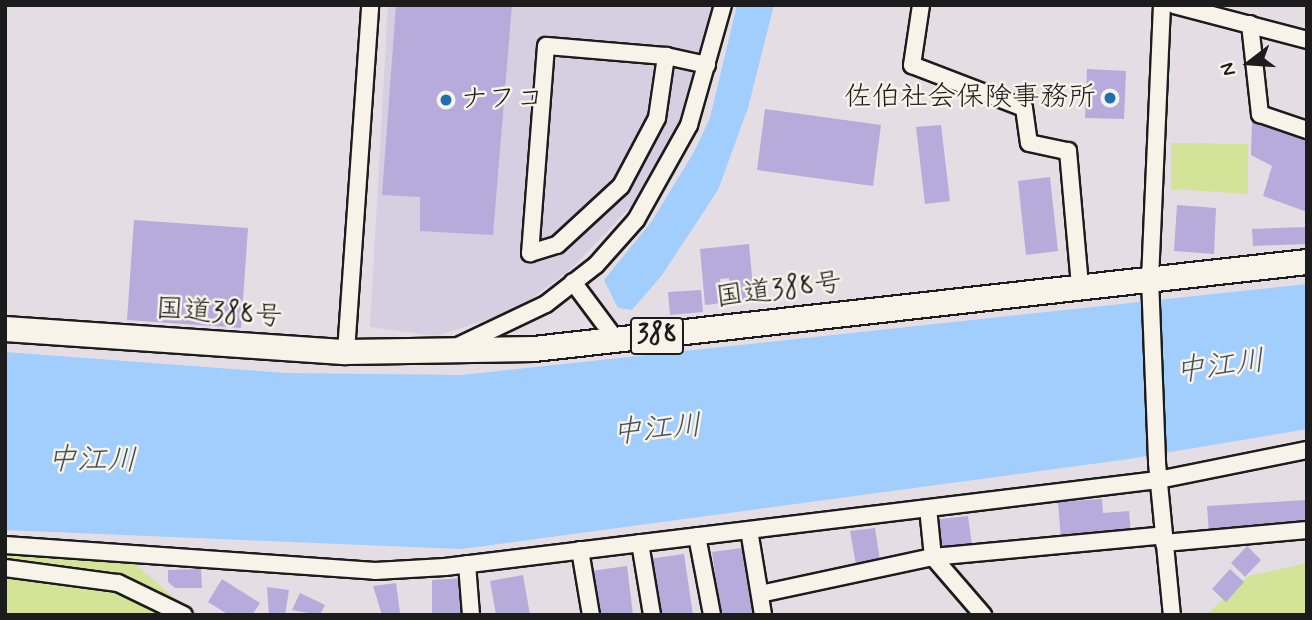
<!DOCTYPE html>
<meta charset="utf-8">
<style>
body{margin:0}
#map{position:relative;width:1312px;height:620px;overflow:hidden;background:#e4dde4;font-family:Mynerve,"Klee One",sans-serif}
div>[style]{position:absolute}
[style*='--x']{left:calc(var(--x)*1px);top:calc(var(--y)*1px);width:calc(var(--w)*1px);rotate:calc(var(--a)*1deg)}
.built>*{inset:0;background:#d6cee1}
.green>*{inset:0;background:#d3e397}
.water>*{inset:0;background:#a1cefc}
.building>*{inset:0;background:#b7abdb}
.roads{filter:drop-shadow(2px 0 #1c1c1c) drop-shadow(-2px 0 #1c1c1c) drop-shadow(0 2px #1c1c1c) drop-shadow(0 -2px #1c1c1c)}
.minor>*{height:16px;margin:-8px;padding:0 8px;transform-origin:8px;border-radius:8px;background:#f7f3e8}
.highway>*{height:24px;margin:-12px;padding:0 12px;transform-origin:12px;border-radius:12px;background:#f7f3e8}
.dots>*{width:19px;height:19px;translate:-50% -50%;box-sizing:border-box;border:4px solid #f7f3e8;border-radius:50%}
span{translate:-50% -50%;white-space:nowrap;text-align:center;line-height:1.15;-webkit-text-stroke:5px #f7f3e8;paint-order:stroke}
.shield-label span{padding:2px 5px;background:#f7f3e8;border:2px solid;border-radius:5px;-webkit-text-stroke-width:0}
.shield-label{font-size:26px;color:#1c1c1c;font-weight:700}
.poi-label{font-size:28px;color:#1c1c1c}
.right{translate:-100% -50%;text-align:right}
.left{translate:0 -50%;text-align:left}
.street-label{font-size:28px;color:#1c1c1c}
.water-label{font-size:30px;color:#44515f;font-style:italic}
.frame{position:absolute;inset:0;border:7px solid #1c1c1c;pointer-events:none}
.north{position:absolute;left:1214px;top:28px;width:70px;height:70px;-webkit-text-stroke:5px #f7f3e8;paint-order:stroke;rotate:253deg;font-size:19px;font-weight:700;line-height:28px;text-align:center;color:#1c1c1c}
.north::after{content:'';display:block;margin:auto;width:24px;height:32px;background:#1c1c1c;clip-path:polygon(50% 0,100% 100%,50% 72%,0 100%)}
</style>
<div id="map">
<div class="built">
<i style="clip-path:polygon(388px 5px,712px 7px,680px 120px,631px 206px,572px 268px,515px 311px,436px 336px,370px 327px)"></i>
</div>
<div class="green">
<i style="clip-path:polygon(1171px 143px,1248px 144px,1248px 194px,1171px 189px)"></i>
<i style="clip-path:polygon(5px 553px,130px 560px,195px 615px,5px 615px)"></i>
<i style="clip-path:polygon(1307px 563px,1307px 615px,1206px 615px,1248px 576px)"></i>
</div>
<div class="water">
<i style="clip-path:polygon(737px 5px,774px 5px,748px 108px,718px 190px,662px 275px,632px 310px,618px 308px,604px 280px,652px 221px,694px 152px,710px 118px)"></i>
<i style="clip-path:polygon(1307px 284px,1307px 429px,1129px 459px,461px 549px,5px 530px,5px 352px,285px 373px,462px 375px)"></i>
</div>
<div class="building">
<i style="clip-path:polygon(396px 5px,512px 5px,493px 235px,420px 231px,420px 197px,382px 195px)"></i>
<i style="clip-path:polygon(1087px 69px,1126px 71px,1124px 119px,1085px 118px)"></i>
<i style="clip-path:polygon(765px 109px,881px 125px,873px 186px,757px 170px)"></i>
<i style="clip-path:polygon(1252px 121px,1307px 138px,1307px 212px,1263px 196px,1272px 166px,1251px 155px)"></i>
<i style="clip-path:polygon(941px 125px,950px 201px,925px 204px,916px 127px)"></i>
<i style="clip-path:polygon(1050px 177px,1058px 251px,1026px 255px,1018px 181px)"></i>
<i style="clip-path:polygon(1177px 205px,1216px 208px,1214px 254px,1174px 251px)"></i>
<i style="clip-path:polygon(134px 220px,248px 228px,241px 328px,127px 320px)"></i>
<i style="clip-path:polygon(1307px 227px,1307px 244px,1253px 246px,1252px 229px)"></i>
<i style="clip-path:polygon(749px 244px,754px 299px,731px 301px,729px 278px,720px 279px,722px 303px,705px 305px,700px 249px)"></i>
<i style="clip-path:polygon(701px 290px,703px 312px,670px 315px,668px 292px)"></i>
<i style="clip-path:polygon(1102px 499px,1103px 513px,1129px 511px,1131px 534px,1061px 540px,1058px 502px)"></i>
<i style="clip-path:polygon(1306px 500px,1306px 526px,1209px 534px,1207px 506px)"></i>
<i style="clip-path:polygon(968px 516px,972px 545px,936px 549px,932px 520px)"></i>
<i style="clip-path:polygon(875px 528px,880px 561px,856px 565px,850px 531px)"></i>
<i style="clip-path:polygon(1247px 546px,1261px 560px,1245px 577px,1231px 563px)"></i>
<i style="clip-path:polygon(749px 547px,758px 615px,721px 615px,712px 552px)"></i>
<i style="clip-path:polygon(684px 554px,693px 615px,656px 615px,648px 559px)"></i>
<i style="clip-path:polygon(627px 566px,633px 615px,597px 615px,591px 571px)"></i>
<i style="clip-path:polygon(201px 569px,202px 588px,175px 588px,168px 582px,168px 570px)"></i>
<i style="clip-path:polygon(1230px 569px,1244px 582px,1226px 602px,1212px 589px)"></i>
<i style="clip-path:polygon(523px 575px,530px 615px,496px 615px,490px 581px)"></i>
<i style="clip-path:polygon(463px 578px,466px 615px,432px 615px,432px 580px)"></i>
<i style="clip-path:polygon(222px 579px,260px 603px,252px 615px,229px 615px,208px 602px)"></i>
<i style="clip-path:polygon(396px 583px,400px 613px,382px 615px,373px 586px)"></i>
<i style="clip-path:polygon(267px 587px,289px 590px,285px 615px,269px 615px)"></i>
<i style="clip-path:polygon(300px 593px,325px 605px,320px 615px,292px 610px)"></i>
</div>
<div class="roads">
<div class="minor">
<i style="--x:921;--y:5;--w:61;--a:98.5"></i>
<i style="--x:912;--y:65;--w:120;--a:21"></i>
<i style="--x:1024;--y:108;--w:35;--a:82"></i>
<i style="--x:1029;--y:143;--w:40;--a:12"></i>
<i style="--x:1068;--y:151;--w:136;--a:84.9"></i>
<i style="--x:1162;--y:5;--w:273;--a:92.5"></i>
<i style="--x:1150;--y:278;--w:185;--a:87.8"></i>
<i style="--x:1157;--y:463;--w:153;--a:84.4"></i>
<i style="--x:1174;--y:5;--w:138;--a:14.7"></i>
<i style="--x:1250;--y:24;--w:91;--a:83.7"></i>
<i style="--x:1260;--y:114;--w:50;--a:18.8"></i>
<i style="--x:666;--y:56;--w:120;--a:-175.2"></i>
<i style="--x:546;--y:46;--w:208;--a:94.4"></i>
<i style="--x:530;--y:253;--w:28;--a:-17"></i>
<i style="--x:557;--y:245;--w:87;--a:-42.7"></i>
<i style="--x:621;--y:186;--w:77;--a:-62.1"></i>
<i style="--x:657;--y:118;--w:63;--a:-81.7"></i>
<i style="--x:666;--y:56;--w:42;--a:12.4"></i>
<i style="--x:573;--y:282;--w:74;--a:53.3"></i>
<i style="--x:460;--y:345;--w:95;--a:-25.5"></i>
<i style="--x:546;--y:304;--w:63;--a:-38"></i>
<i style="--x:596;--y:265;--w:60;--a:-48.4"></i>
<i style="--x:636;--y:220;--w:109;--a:-60.8"></i>
<i style="--x:689;--y:125;--w:125;--a:-74.2"></i>
<i style="--x:346;--y:352;--w:348;--a:-86"></i>
<i style="--x:928;--y:508;--w:49;--a:84.2"></i>
<i style="--x:933;--y:557;--w:77;--a:49.2"></i>
<i style="--x:749;--y:530;--w:86;--a:80.6"></i>
<i style="--x:697;--y:536;--w:80;--a:79.2"></i>
<i style="--x:640;--y:543;--w:73;--a:80.5"></i>
<i style="--x:1164;--y:543;--w:144;--a:-5.2"></i>
<i style="--x:5;--y:545;--w:371;--a:4"></i>
<i style="--x:375;--y:571;--w:70;--a:-3.3"></i>
<i style="--x:445;--y:567;--w:718;--a:-6.96"></i>
<i style="--x:1158;--y:480;--w:152;--a:-11.4"></i>
<i style="--x:580;--y:550;--w:66;--a:80.4"></i>
<i style="--x:467;--y:564;--w:51;--a:85.5"></i>
<i style="--x:5;--y:568;--w:114;--a:7.6"></i>
<i style="--x:118;--y:583;--w:73;--a:25.9"></i>
<i style="--x:760;--y:594;--w:177;--a:-12.1"></i>
<i style="--x:933;--y:557;--w:232;--a:-5.4"></i>
</div>
<div class="highway">
<i style="--x:5;--y:329;--w:342;--a:3.9"></i>
<i style="--x:346;--y:352;--w:188;--a:-0.9"></i>
<i style="--x:534;--y:349;--w:778;--a:-6.42"></i>
</div>
</div>
<div class="dots">
<i style="left:1110px;top:98px;background:#1f6fb2"></i>
<i style="left:446px;top:100px;background:#1f6fb2"></i>
</div>
<div class="shield-label">
<span style="left:657px;top:336px">388</span>
</div>
<div class="poi-label">
<span class="right" style="left:1096px;top:98px">佐伯社会保険事務所</span>
<span class="left" style="left:460px;top:100px">ナフコ</span>
</div>
<div class="street-label">
<span style="left:779px;top:291px;rotate:-7deg">国道388号</span>
<span style="left:219px;top:314px;rotate:4deg">国道388号</span>
</div>
<div class="water-label">
<span style="left:1220px;top:367px;rotate:-7deg">中江川</span>
<span style="left:657px;top:430px;rotate:-5deg">中江川</span>
<span style="left:92px;top:461px;rotate:1deg">中江川</span>
</div>
<div class="frame"></div>
<div class="north">N</div>
</div>
